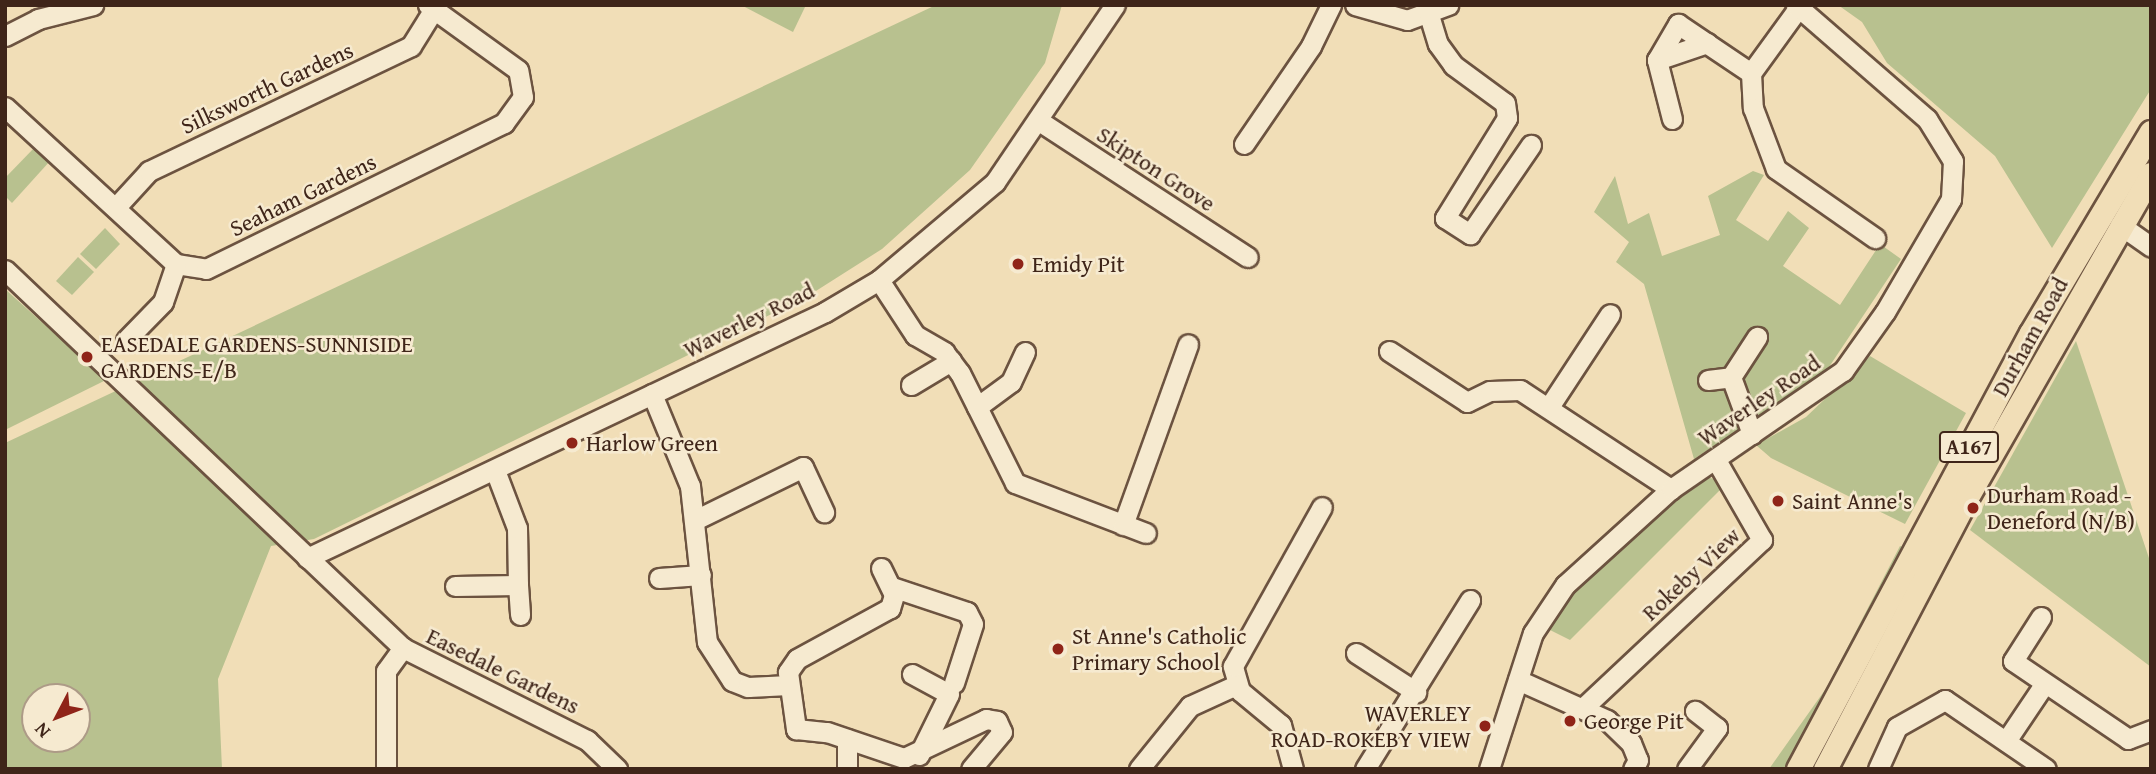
<!DOCTYPE html>
<style>
body{margin:0}
#map{position:relative;width:2156px;height:774px;overflow:hidden;background:#f1deb7;font-family:"Gentium Book Plus",serif}
div>[style]{position:absolute}
[style*='--x']{left:calc(var(--x)*1px);top:calc(var(--y)*1px);width:calc(var(--w)*1px);rotate:calc(var(--a)*1deg)}
.green>*{inset:0;background:#b8c18f}
.roads{filter:drop-shadow(2px 0 #6c5340) drop-shadow(-2px 0 #6c5340) drop-shadow(0 2px #6c5340) drop-shadow(0 -2px #6c5340)}
.minor>*{height:19px;margin:-9.5px;padding:0 9.5px;transform-origin:9.5px;border-radius:9.5px;background:#f6ead0}
.major>*{height:23px;margin:-11.5px;padding:0 11.5px;transform-origin:11.5px;border-radius:11.5px;background:#f1deb7}
.dots>*{width:19px;height:19px;translate:-50% -50%;box-sizing:border-box;border:4px solid #f6ead0;border-radius:50%}
span{translate:-50% -50%;white-space:nowrap;text-align:center;line-height:1.15;-webkit-text-stroke:5px #f6ead0;paint-order:stroke}
.shield-label span{padding:2px 5px;background:#f6ead0;border:2px solid;border-radius:5px;-webkit-text-stroke-width:0}
.shield-label{font-size:21px;color:#3f2519;font-weight:700}
.street-label{font-size:23px;color:#3f2519}
.poi-label{font-size:23px;color:#3f2519}
.left{translate:0 -50%;text-align:left}
.right{translate:-100% -50%;text-align:right}
.frame{position:absolute;inset:0;border:7px solid #3f2519;pointer-events:none}
.north{position:absolute;left:21px;top:683px;width:70px;height:70px;box-sizing:border-box;background:#f6ead0;border:2px solid #ad9b87;border-radius:50%;rotate:228deg;font-size:19px;font-weight:700;line-height:28px;text-align:center;color:#3f2519}
.north::after{content:'';display:block;margin:auto;width:24px;height:32px;background:#8f2418;clip-path:polygon(50% 0,100% 100%,50% 72%,0 100%)}
</style>
<div id="map">
<div class="green">
<i style="clip-path:polygon(741px 5px,806px 5px,793px 32px)"></i>
<i style="clip-path:polygon(evenodd,936px 5px,1062px 5px,1045px 63px,970px 170px,882px 249px,808px 296px,314px 539px,271px 546px,218px 679px,222px 769px,5px 769px,5px 443px,936px 5px,35px 697px,77px 697px,77px 739px,35px 739px,35px 697px)"></i>
<i style="clip-path:polygon(1838px 5px,2151px 5px,2151px 89px,2052px 248px,1995px 156px,1887px 63px,1862px 22px)"></i>
<i style="clip-path:polygon(35px 147px,50px 161px,12px 203px,5px 196px,5px 178px)"></i>
<i style="clip-path:polygon(1753px 171px,1764px 175px,1736px 220px,1768px 241px,1788px 211px,1809px 228px,1783px 266px,1840px 305px,1880px 244px,1901px 259px,1825px 373px,1694px 459px,1644px 284px,1616px 262px,1629px 242px,1594px 212px,1615px 176px,1628px 224px,1649px 213px,1662px 256px,1720px 235px,1708px 196px)"></i>
<i style="clip-path:polygon(105px 228px,120px 244px,96px 269px,80px 254px)"></i>
<i style="clip-path:polygon(78px 257px,94px 272px,72px 295px,56px 281px)"></i>
<i style="clip-path:polygon(5px 289px,106px 380px,5px 430px)"></i>
<i style="clip-path:polygon(2076px 341px,2151px 564px,2151px 667px,1970px 530px)"></i>
<i style="clip-path:polygon(1870px 356px,1966px 413px,1905px 524px,1771px 458px,1756px 445px,1806px 417px)"></i>
<i style="clip-path:polygon(1704px 477px,1716px 479px,1720px 490px,1570px 640px,1548px 629px,1557px 607px,1614px 550px)"></i>
<i style="clip-path:polygon(1900px 546px,1905px 548px,1787px 769px,1769px 769px,1827px 687px)"></i>
</div>
<div class="roads">
<div class="minor">
<i style="--x:1355;--y:5;--w:54;--a:16.1"></i>
<i style="--x:1407;--y:20;--w:44;--a:-20.1"></i>
<i style="--x:1799;--y:7;--w:82;--a:126"></i>
<i style="--x:1751;--y:73;--w:35;--a:87"></i>
<i style="--x:1753;--y:108;--w:65;--a:69.3"></i>
<i style="--x:1776;--y:169;--w:121;--a:34.9"></i>
<i style="--x:1429;--y:15;--w:30;--a:73"></i>
<i style="--x:1438;--y:44;--w:26;--a:54"></i>
<i style="--x:1453;--y:65;--w:64;--a:36.2"></i>
<i style="--x:1505;--y:103;--w:15;--a:82"></i>
<i style="--x:1507;--y:118;--w:118;--a:121.8"></i>
<i style="--x:1445;--y:218;--w:30;--a:33"></i>
<i style="--x:1470;--y:234;--w:108;--a:-55.6"></i>
<i style="--x:5;--y:36;--w:37;--a:-27"></i>
<i style="--x:38;--y:19;--w:57;--a:-14.3"></i>
<i style="--x:1657;--y:60;--w:53;--a:-18.8"></i>
<i style="--x:5;--y:107;--w:232;--a:42.6"></i>
<i style="--x:176;--y:264;--w:30;--a:9"></i>
<i style="--x:206;--y:269;--w:332;--a:-26.1"></i>
<i style="--x:504;--y:123;--w:32;--a:-54"></i>
<i style="--x:523;--y:97;--w:27;--a:-100"></i>
<i style="--x:518;--y:70;--w:111;--a:-144.2"></i>
<i style="--x:1672;--y:119;--w:61;--a:-104.3"></i>
<i style="--x:1657;--y:60;--w:42;--a:-59.7"></i>
<i style="--x:1678;--y:24;--w:88;--a:33.9"></i>
<i style="--x:1039;--y:121;--w:249;--a:33.1"></i>
<i style="--x:1244;--y:144;--w:119;--a:-55.6"></i>
<i style="--x:1311;--y:46;--w:46;--a:-64"></i>
<i style="--x:116;--y:207;--w:49;--a:-47.5"></i>
<i style="--x:149;--y:171;--w:290;--a:-25.5"></i>
<i style="--x:411;--y:46;--w:44;--a:-58.1"></i>
<i style="--x:2120;--y:225;--w:38;--a:35"></i>
<i style="--x:5;--y:270;--w:549;--a:43.52"></i>
<i style="--x:403;--y:648;--w:206;--a:26.6"></i>
<i style="--x:587;--y:740;--w:42;--a:44"></i>
<i style="--x:879;--y:280;--w:66;--a:56.8"></i>
<i style="--x:915;--y:335;--w:34;--a:30"></i>
<i style="--x:944;--y:352;--w:26;--a:53"></i>
<i style="--x:960;--y:373;--w:123;--a:63.4"></i>
<i style="--x:1015;--y:483;--w:140;--a:20.9"></i>
<i style="--x:126;--y:340;--w:53;--a:-45.8"></i>
<i style="--x:163;--y:302;--w:40;--a:-71.1"></i>
<i style="--x:1389;--y:351;--w:93;--a:33.2"></i>
<i style="--x:1467;--y:402;--w:25;--a:-26"></i>
<i style="--x:1490;--y:391;--w:30;--a:-2"></i>
<i style="--x:1520;--y:390;--w:181;--a:33.3"></i>
<i style="--x:1708;--y:380;--w:23;--a:-7"></i>
<i style="--x:911;--y:385;--w:47;--a:-31"></i>
<i style="--x:652;--y:394;--w:100;--a:67.6"></i>
<i style="--x:690;--y:486;--w:157;--a:83.8"></i>
<i style="--x:707;--y:642;--w:46;--a:57.3"></i>
<i style="--x:732;--y:681;--w:17;--a:21"></i>
<i style="--x:748;--y:687;--w:41;--a:-2.8"></i>
<i style="--x:977;--y:407;--w:42;--a:-36.3"></i>
<i style="--x:1011;--y:382;--w:33;--a:-65"></i>
<i style="--x:1549;--y:407;--w:111;--a:-56.7"></i>
<i style="--x:1752;--y:434;--w:61;--a:-110.2"></i>
<i style="--x:1731;--y:377;--w:48;--a:-57"></i>
<i style="--x:697;--y:519;--w:118;--a:-26.1"></i>
<i style="--x:803;--y:467;--w:50;--a:65"></i>
<i style="--x:1123;--y:525;--w:192;--a:-70.2"></i>
<i style="--x:307;--y:558;--w:573;--a:-25.4"></i>
<i style="--x:825;--y:312;--w:63;--a:-30.7"></i>
<i style="--x:879;--y:280;--w:152;--a:-40.2"></i>
<i style="--x:995;--y:182;--w:214;--a:-55.9"></i>
<i style="--x:881;--y:568;--w:30;--a:64"></i>
<i style="--x:894;--y:595;--w:14;--a:107"></i>
<i style="--x:890;--y:608;--w:106;--a:151.3"></i>
<i style="--x:797;--y:659;--w:16;--a:125"></i>
<i style="--x:788;--y:672;--w:58;--a:82"></i>
<i style="--x:796;--y:729;--w:31;--a:6"></i>
<i style="--x:827;--y:732;--w:81;--a:18.7"></i>
<i style="--x:904;--y:758;--w:91;--a:-25.4"></i>
<i style="--x:986;--y:719;--w:11;--a:10"></i>
<i style="--x:997;--y:721;--w:12;--a:66"></i>
<i style="--x:1002;--y:732;--w:48;--a:130"></i>
<i style="--x:659;--y:578;--w:42;--a:-4.1"></i>
<i style="--x:518;--y:585;--w:30;--a:86"></i>
<i style="--x:455;--y:586;--w:63;--a:-0.9"></i>
<i style="--x:518;--y:585;--w:57;--a:-91"></i>
<i style="--x:517;--y:528;--w:62;--a:-110.8"></i>
<i style="--x:892;--y:587;--w:79;--a:18.4"></i>
<i style="--x:967;--y:612;--w:13;--a:63"></i>
<i style="--x:973;--y:624;--w:62;--a:107.9"></i>
<i style="--x:2041;--y:617;--w:52;--a:122.5"></i>
<i style="--x:2013;--y:661;--w:139;--a:34.1"></i>
<i style="--x:2128;--y:739;--w:25;--a:-21"></i>
<i style="--x:1356;--y:653;--w:72;--a:33"></i>
<i style="--x:912;--y:674;--w:42;--a:28.4"></i>
<i style="--x:949;--y:694;--w:68;--a:116.2"></i>
<i style="--x:1518;--y:680;--w:98;--a:24.2"></i>
<i style="--x:1607;--y:720;--w:33;--a:44"></i>
<i style="--x:1631;--y:743;--w:18;--a:68"></i>
<i style="--x:1638;--y:760;--w:10;--a:119"></i>
<i style="--x:1585;--y:706;--w:243;--a:-43.2"></i>
<i style="--x:1762;--y:540;--w:92;--a:-119.9"></i>
<i style="--x:2006;--y:741;--w:66;--a:-56.1"></i>
<i style="--x:386;--y:769;--w:98;--a:-90"></i>
<i style="--x:386;--y:671;--w:29;--a:-54"></i>
<i style="--x:847;--y:769;--w:30;--a:-90"></i>
<i style="--x:1139;--y:769;--w:81;--a:-51"></i>
<i style="--x:1190;--y:706;--w:51;--a:-24.5"></i>
<i style="--x:1293;--y:769;--w:46;--a:-105.3"></i>
<i style="--x:1281;--y:725;--w:53;--a:-140.3"></i>
<i style="--x:1240;--y:691;--w:26;--a:-106"></i>
<i style="--x:1233;--y:666;--w:182;--a:-60.8"></i>
<i style="--x:1365;--y:769;--w:199;--a:-58.1"></i>
<i style="--x:1489;--y:769;--w:143;--a:-72.1"></i>
<i style="--x:1533;--y:633;--w:58;--a:-56.3"></i>
<i style="--x:1565;--y:585;--w:143;--a:-42.2"></i>
<i style="--x:1671;--y:489;--w:209;--a:-34.5"></i>
<i style="--x:1843;--y:371;--w:72;--a:-54.6"></i>
<i style="--x:1885;--y:312;--w:131;--a:-59.7"></i>
<i style="--x:1951;--y:199;--w:38;--a:-87"></i>
<i style="--x:1953;--y:161;--w:49;--a:-121.8"></i>
<i style="--x:1927;--y:119;--w:174;--a:-139"></i>
<i style="--x:1687;--y:769;--w:51;--a:-53.8"></i>
<i style="--x:1717;--y:728;--w:28;--a:-142"></i>
<i style="--x:1878;--y:769;--w:46;--a:-65.7"></i>
<i style="--x:1897;--y:727;--w:55;--a:-29.4"></i>
<i style="--x:1945;--y:700;--w:122;--a:34.3"></i>
</div>
<div class="major">
<i style="--x:1798;--y:769;--w:494;--a:-61.9"></i>
<i style="--x:2031;--y:333;--w:234;--a:-59.2"></i>
<i style="--x:1825;--y:769;--w:307;--a:-62.4"></i>
<i style="--x:1967;--y:497;--w:372;--a:-60.3"></i>
</div>
</div>
<div class="dots">
<i style="left:1018px;top:264px;background:#8f2418"></i>
<i style="left:87px;top:357px;background:#8f2418"></i>
<i style="left:572px;top:443px;background:#8f2418"></i>
<i style="left:1778px;top:501px;background:#8f2418"></i>
<i style="left:1973px;top:508px;background:#8f2418"></i>
<i style="left:1058px;top:649px;background:#8f2418"></i>
<i style="left:1570px;top:721px;background:#8f2418"></i>
<i style="left:1485px;top:726px;background:#8f2418"></i>
</div>
<div class="shield-label">
<span style="left:1969px;top:447px">A167</span>
</div>
<div class="street-label">
<span style="left:267px;top:88px;rotate:-25deg">Silksworth Gardens</span>
<span style="left:1156px;top:169px;rotate:33deg">Skipton Grove</span>
<span style="left:303px;top:195px;rotate:-26deg">Seaham Gardens</span>
<span style="left:749px;top:320px;rotate:-26deg">Waverley Road</span>
<span style="left:2030px;top:337px;rotate:-61deg">Durham Road</span>
<span style="left:1759px;top:400px;rotate:-34deg">Waverley Road</span>
<span style="left:1691px;top:574px;rotate:-43deg">Rokeby View</span>
<span style="left:503px;top:671px;rotate:26deg">Easedale Gardens</span>
</div>
<div class="poi-label">
<span class="left" style="left:1032px;top:264px">Emidy Pit</span>
<span class="left" style="left:101px;top:357px">EASEDALE GARDENS-SUNNISIDE<br>GARDENS-E/B</span>
<span class="left" style="left:586px;top:443px">Harlow Green</span>
<span class="left" style="left:1987px;top:508px">Durham Road -<br>Deneford (N/B)</span>
<span class="left" style="left:1792px;top:501px">Saint Anne's</span>
<span class="left" style="left:1072px;top:649px">St Anne's Catholic<br>Primary School</span>
<span class="right" style="left:1471px;top:726px">WAVERLEY<br>ROAD-ROKEBY VIEW</span>
<span class="left" style="left:1584px;top:721px">George Pit</span>
</div>
<div class="frame"></div>
<div class="north">N</div>
</div>
